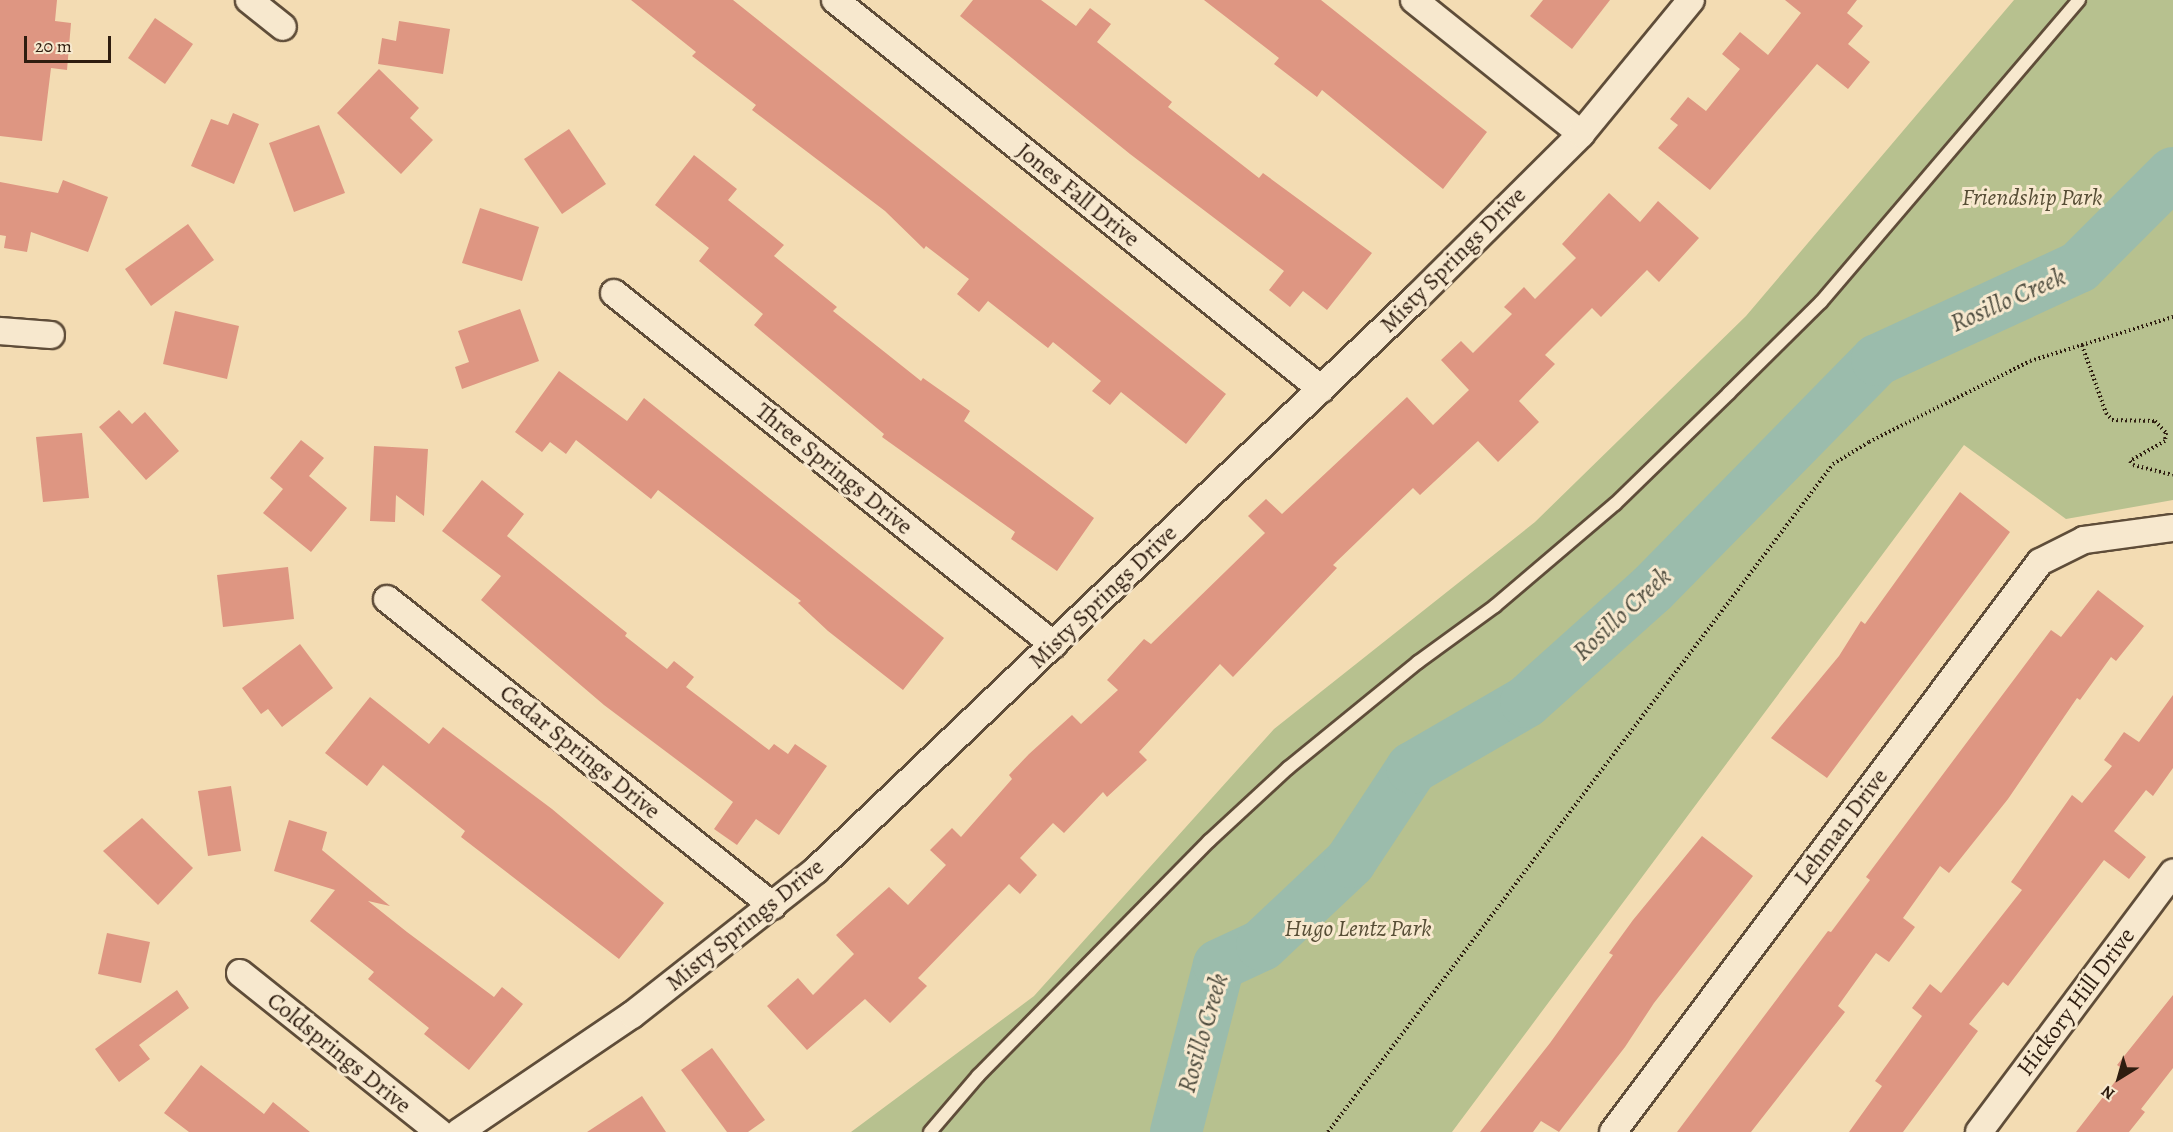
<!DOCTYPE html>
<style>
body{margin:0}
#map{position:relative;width:2173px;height:1132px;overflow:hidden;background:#f3dcb3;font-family:Alegreya,serif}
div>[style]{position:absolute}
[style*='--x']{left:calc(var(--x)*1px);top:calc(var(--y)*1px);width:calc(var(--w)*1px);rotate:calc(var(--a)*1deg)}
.green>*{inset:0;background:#b7c18f}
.river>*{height:52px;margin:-26px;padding:0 26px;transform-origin:26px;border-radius:26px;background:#9bbcac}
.building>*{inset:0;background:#de9682}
.path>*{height:4px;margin-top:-2px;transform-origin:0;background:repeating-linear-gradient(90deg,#2e1d10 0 1.5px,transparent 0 4.5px)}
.roads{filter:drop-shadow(2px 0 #5f4d39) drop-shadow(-2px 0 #5f4d39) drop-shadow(0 2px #5f4d39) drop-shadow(0 -2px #5f4d39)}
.lane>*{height:12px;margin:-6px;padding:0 6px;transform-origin:6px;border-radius:6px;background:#f7e8ce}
.street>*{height:26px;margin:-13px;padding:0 13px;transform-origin:13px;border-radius:13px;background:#f7e8ce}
span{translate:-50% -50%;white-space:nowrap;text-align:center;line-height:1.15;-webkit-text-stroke:6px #f7e8ce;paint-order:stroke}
.street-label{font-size:24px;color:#2e1d10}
.park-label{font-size:24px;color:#574e36;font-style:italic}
.water-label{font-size:26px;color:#4f4d3f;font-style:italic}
.north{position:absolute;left:2089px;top:1048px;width:60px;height:60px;-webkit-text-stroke:4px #f7e8ce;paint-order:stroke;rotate:217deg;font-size:16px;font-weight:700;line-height:24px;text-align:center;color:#2e1d10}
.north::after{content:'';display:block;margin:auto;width:21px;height:27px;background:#2e1d10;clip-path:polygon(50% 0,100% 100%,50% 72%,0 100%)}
.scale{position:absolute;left:24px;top:36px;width:87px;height:27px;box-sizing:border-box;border:3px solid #2e1d10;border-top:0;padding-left:8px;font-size:18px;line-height:21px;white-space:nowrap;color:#2e1d10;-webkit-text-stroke:4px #f7e8ce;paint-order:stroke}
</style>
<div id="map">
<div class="green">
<i style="clip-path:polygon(2014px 0,2173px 0,2173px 500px,2066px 519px,1964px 445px,1452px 1132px,851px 1132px,1034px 996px,1274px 729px,1535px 522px,1746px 316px)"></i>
</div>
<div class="river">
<i style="--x:1176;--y:1132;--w:172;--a:-75.6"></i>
<i style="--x:1219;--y:965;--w:47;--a:-24.9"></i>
<i style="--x:1262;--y:945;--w:121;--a:-43.3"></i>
<i style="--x:1350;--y:862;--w:113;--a:-56.6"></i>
<i style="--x:1412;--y:768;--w:132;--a:-30.1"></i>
<i style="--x:1526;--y:702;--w:169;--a:-41.9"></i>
<i style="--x:1652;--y:589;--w:321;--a:-45.5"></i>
<i style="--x:1877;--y:360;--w:222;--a:-24.7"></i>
<i style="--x:2079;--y:267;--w:133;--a:-45"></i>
</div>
<div class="building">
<i style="clip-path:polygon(0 0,57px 0,55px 21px,71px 23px,67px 70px,51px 68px,42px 141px,0 136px)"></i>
<i style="clip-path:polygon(631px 0,733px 0,1226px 394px,1186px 444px,1121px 392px,1110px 405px,1092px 391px,1101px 381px,1053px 342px,1048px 348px,988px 301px,979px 312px,957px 294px,969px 279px,926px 246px,924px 249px,885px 211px,752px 110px,756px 105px,692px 56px,696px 52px)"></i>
<i style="clip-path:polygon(973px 0,1041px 0,1076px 26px,1090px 8px,1111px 24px,1097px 42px,1172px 102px,1168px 107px,1259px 178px,1263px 173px,1372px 253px,1327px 310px,1303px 291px,1290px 307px,1269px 290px,1284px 271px,1130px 154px,960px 16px)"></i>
<i style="clip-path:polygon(1204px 0,1321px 0,1487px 132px,1443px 189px,1322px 90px,1317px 97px,1274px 64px,1279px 58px)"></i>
<i style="clip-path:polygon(1543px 0,1610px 0,1572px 49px,1530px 16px)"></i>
<i style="clip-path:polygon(1785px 0,1857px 0,1847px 13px,1863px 26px,1848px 44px,1870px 62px,1848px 89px,1817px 64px,1710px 190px,1658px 148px,1678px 125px,1670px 119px,1688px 97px,1706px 111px,1740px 69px,1722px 54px,1740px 32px,1768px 55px,1801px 13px)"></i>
<i style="clip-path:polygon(155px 18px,193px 44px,165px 84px,128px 58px)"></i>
<i style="clip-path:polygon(399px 21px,450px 29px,443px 74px,378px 64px,382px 38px,396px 41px)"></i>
<i style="clip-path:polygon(379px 69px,419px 108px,410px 118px,433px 140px,401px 174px,337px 113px)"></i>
<i style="clip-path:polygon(233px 113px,259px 124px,234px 184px,191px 166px,211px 119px,228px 125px)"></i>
<i style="clip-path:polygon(319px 125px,345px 193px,294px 212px,269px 143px)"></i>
<i style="clip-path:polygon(569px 129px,606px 184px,562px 214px,524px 159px)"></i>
<i style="clip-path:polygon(694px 155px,737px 189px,728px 200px,784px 245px,774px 256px,837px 307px,833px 311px,921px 381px,923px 378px,970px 411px,964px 421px,1094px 518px,1057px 571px,1011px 539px,1015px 532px,882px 437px,884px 434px,754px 325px,763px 314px,699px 261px,709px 248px,655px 205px)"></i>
<i style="clip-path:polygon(63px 180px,108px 197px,88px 252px,31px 232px,27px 252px,4px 248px,6px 236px,0 235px,0 182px,58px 193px)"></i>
<i style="clip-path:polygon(1609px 193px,1640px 222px,1658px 201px,1699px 238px,1659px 282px,1647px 270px,1601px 317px,1592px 308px,1545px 355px,1555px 364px,1519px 401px,1539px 422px,1498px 462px,1478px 441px,1420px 495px,1413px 488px,1333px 565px,1337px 568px,1233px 677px,1220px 664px,1139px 752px,1147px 760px,1107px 797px,1103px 792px,1064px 833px,1053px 823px,1020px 858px,1037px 875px,1020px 894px,1009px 884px,918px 978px,927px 986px,890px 1023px,865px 999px,807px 1050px,767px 1006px,798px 978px,813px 995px,854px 954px,836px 935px,889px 887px,908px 905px,946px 865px,930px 850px,952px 828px,961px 837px,1012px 779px,1009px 775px,1029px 754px,1072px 715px,1081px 724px,1118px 690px,1107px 680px,1144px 639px,1151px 644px,1265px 533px,1248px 516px,1266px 499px,1282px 514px,1407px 397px,1433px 425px,1469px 390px,1441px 360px,1461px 341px,1473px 353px,1512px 314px,1504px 307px,1524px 287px,1535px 299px,1576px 258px,1562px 244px)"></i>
<i style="clip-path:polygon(480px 208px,539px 227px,522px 281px,462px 263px)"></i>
<i style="clip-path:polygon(188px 224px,214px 260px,151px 306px,125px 269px)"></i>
<i style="clip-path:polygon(520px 309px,539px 361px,462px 389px,455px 367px,469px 362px,458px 331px)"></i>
<i style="clip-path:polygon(175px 311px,239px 326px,227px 379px,163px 364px)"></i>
<i style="clip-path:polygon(559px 371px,627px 421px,644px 398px,944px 638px,903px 690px,828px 631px,798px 603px,801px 601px,658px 490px,651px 499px,576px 440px,566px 454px,550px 442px,542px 452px,515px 432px)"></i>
<i style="clip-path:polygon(119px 410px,132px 424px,145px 412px,179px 451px,146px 480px,99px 427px)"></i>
<i style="clip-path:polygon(82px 433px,89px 498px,43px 502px,36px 437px)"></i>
<i style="clip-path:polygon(301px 440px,324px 458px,309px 476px,347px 508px,311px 552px,263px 513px,283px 489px,270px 478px)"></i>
<i style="clip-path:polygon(374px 446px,428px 449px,424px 516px,396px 495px,395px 522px,370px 521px)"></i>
<i style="clip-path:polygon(482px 480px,524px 514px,507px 536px,627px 633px,625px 636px,667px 669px,674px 661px,694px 677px,686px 687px,769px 750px,774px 744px,788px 754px,795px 744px,827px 766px,779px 835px,756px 819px,737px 845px,714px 829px,733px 802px,604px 705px,481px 600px,501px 576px,442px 531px)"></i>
<i style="clip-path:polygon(1960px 492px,2010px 532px,1827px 778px,1771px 738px,1839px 656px,1861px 621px,1865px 624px)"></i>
<i style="clip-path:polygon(288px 567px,294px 619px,223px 627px,217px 575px)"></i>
<i style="clip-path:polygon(2098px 590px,2144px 626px,2116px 661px,2111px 657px,2080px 700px,2077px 698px,2008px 799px,1949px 873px,1940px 866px,1903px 918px,1915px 927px,1889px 962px,1876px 953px,1838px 1006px,1845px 1012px,1751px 1132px,1677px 1132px,1828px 931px,1831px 932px,1870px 880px,1866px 877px,2051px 630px,2061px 637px)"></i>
<i style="clip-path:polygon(300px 644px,333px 688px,282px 727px,268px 709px,261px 714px,242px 688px)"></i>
<i style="clip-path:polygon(2173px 695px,2173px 768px,2153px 796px,2146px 790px,2114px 831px,2146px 857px,2129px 879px,2104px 860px,2008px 986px,2003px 982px,1969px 1024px,1978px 1031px,1903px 1132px,1849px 1132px,1882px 1086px,1875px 1081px,1922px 1016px,1912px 1008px,1930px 984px,1941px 993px,2022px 890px,2011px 882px,2072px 795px,2082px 803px,2112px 766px,2104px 760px,2124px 732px,2139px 742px)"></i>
<i style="clip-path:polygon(370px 697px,429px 744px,443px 727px,552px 809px,664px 903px,619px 959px,461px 837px,465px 831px,383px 765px,367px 786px,325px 753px)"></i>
<i style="clip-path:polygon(231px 786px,241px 851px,208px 856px,198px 791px)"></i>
<i style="clip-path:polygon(142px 818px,193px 868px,158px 905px,103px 851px)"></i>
<i style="clip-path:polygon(289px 820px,327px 832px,322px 850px,390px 906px,368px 901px,407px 932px,494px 997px,502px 987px,523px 1004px,469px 1070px,424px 1034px,429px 1028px,368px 979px,374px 972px,310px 921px,335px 890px,274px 871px)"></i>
<i style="clip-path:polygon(1702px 836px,1753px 876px,1654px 1003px,1625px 1047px,1559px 1132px,1541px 1121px,1533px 1132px,1480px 1132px,1550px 1043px,1613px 955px,1609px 953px,1633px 920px)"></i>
<i style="clip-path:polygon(107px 933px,150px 942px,141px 983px,98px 974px)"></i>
<i style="clip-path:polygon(177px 990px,189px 1008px,139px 1045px,150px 1059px,119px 1082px,95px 1049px)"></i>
<i style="clip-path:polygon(2173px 995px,2173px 1068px,2141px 1109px,2145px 1112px,2129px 1132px,2076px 1132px,2124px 1070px,2117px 1065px)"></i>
<i style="clip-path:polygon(712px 1048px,765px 1120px,748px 1132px,727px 1132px,681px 1070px)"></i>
<i style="clip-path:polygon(201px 1065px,264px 1114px,273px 1102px,310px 1132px,189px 1132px,164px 1113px)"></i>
<i style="clip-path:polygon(642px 1096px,666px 1132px,587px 1132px)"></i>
</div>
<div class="path">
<i style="--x:2082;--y:345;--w:72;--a:70.6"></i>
<i style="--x:2106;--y:413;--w:9;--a:49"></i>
<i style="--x:2112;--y:420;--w:43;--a:1.3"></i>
<i style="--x:2155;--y:421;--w:16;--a:47"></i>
<i style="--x:2166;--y:433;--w:8;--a:97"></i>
<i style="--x:2165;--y:441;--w:40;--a:150.3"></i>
<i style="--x:2130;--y:461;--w:5;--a:53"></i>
<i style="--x:2133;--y:465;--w:41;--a:14"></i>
<i style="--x:1328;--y:1132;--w:837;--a:-52.91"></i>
<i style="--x:1833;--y:464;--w:42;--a:-31.4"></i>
<i style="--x:1869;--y:442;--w:180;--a:-26.7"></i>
<i style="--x:2030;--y:361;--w:150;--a:-17.1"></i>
</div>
<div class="roads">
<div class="lane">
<i style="--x:930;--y:1132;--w:74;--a:-49.4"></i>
<i style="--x:978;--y:1076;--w:330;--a:-45.5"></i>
<i style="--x:1209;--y:841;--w:108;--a:-42.7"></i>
<i style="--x:1288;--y:768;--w:168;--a:-39.2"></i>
<i style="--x:1418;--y:662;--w:95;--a:-36"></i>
<i style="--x:1495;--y:606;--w:157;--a:-40.4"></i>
<i style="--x:1615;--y:504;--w:159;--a:-44.2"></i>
<i style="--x:1729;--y:393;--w:129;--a:-44.7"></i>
<i style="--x:1821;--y:302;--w:397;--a:-49.5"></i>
</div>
<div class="street">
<i style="--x:249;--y:0;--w:43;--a:38.5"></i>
<i style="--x:835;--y:0;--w:623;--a:38.67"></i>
<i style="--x:1414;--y:0;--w:214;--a:38.7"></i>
<i style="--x:614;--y:293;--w:563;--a:38.66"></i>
<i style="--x:0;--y:331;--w:51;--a:4.5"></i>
<i style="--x:387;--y:599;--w:493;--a:38.5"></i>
<i style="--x:240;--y:973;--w:255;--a:38.6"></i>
<i style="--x:459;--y:1132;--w:209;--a:-34.1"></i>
<i style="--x:632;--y:1015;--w:234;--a:-38.2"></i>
<i style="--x:816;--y:870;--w:829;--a:-43.63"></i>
<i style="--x:1416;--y:298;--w:233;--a:-44.8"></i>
<i style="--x:1581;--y:134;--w:173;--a:-50.6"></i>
<i style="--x:1613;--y:1132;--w:712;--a:-53.16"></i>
<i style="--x:2040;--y:562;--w:49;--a:-26.6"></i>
<i style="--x:2084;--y:540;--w:90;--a:-7.7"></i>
<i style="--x:1979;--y:1132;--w:324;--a:-53.2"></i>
</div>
</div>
<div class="street-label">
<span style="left:1078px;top:195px;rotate:39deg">Jones Fall Drive</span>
<span style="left:1453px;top:260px;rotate:-45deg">Misty Springs Drive</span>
<span style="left:834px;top:469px;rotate:39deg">Three Springs Drive</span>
<span style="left:1103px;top:597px;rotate:-44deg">Misty Springs Drive</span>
<span style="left:580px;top:752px;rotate:39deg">Cedar Springs Drive</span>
<span style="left:1841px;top:827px;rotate:-53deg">Lehman Drive</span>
<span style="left:745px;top:925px;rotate:-39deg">Misty Springs Drive</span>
<span style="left:2076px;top:1002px;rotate:-53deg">Hickory Hill Drive</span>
<span style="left:339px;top:1053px;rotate:39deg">Coldsprings Drive</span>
</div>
<div class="park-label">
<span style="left:2032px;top:198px">Friendship Park</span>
<span style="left:1358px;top:929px">Hugo Lentz Park</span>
</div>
<div class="water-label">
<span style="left:2008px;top:300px;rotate:-24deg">Rosillo Creek</span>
<span style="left:1622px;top:614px;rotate:-43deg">Rosillo Creek</span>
<span style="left:1203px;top:1033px;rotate:-74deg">Rosillo Creek</span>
</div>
<div class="north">N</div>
<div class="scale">20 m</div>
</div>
